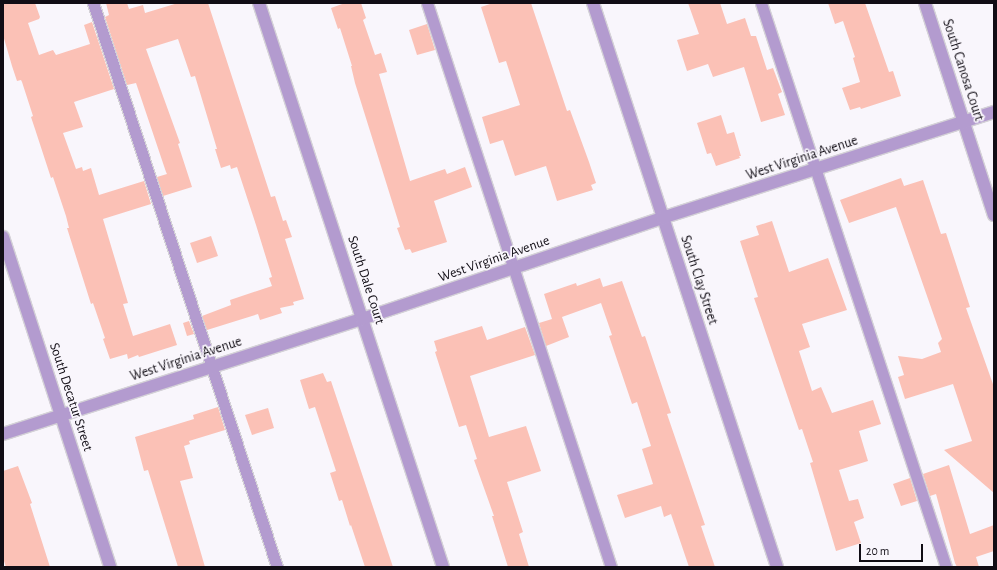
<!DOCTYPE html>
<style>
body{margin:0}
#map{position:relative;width:997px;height:570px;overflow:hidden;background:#f9f6fc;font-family:"Alegreya Sans",sans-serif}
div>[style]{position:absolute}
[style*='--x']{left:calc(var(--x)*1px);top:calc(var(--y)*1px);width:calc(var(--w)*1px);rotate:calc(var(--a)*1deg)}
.building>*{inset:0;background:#fbc1b6}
.roads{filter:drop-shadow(1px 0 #d4d1d7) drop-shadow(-1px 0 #d4d1d7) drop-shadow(0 1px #d4d1d7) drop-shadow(0 -1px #d4d1d7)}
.service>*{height:11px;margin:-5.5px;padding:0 5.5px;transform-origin:5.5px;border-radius:5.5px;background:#b39bcf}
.minor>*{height:12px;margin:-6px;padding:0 6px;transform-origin:6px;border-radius:6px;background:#b39bcf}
span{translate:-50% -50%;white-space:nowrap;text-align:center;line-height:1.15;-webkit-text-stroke:3.5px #f9f6fc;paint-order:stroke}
.street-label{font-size:14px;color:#110d15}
.frame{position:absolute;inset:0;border:4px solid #110d15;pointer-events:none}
.scale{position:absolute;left:859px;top:544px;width:64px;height:18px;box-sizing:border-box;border:2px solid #110d15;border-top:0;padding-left:5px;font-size:12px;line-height:14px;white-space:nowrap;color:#110d15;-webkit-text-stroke:3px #f9f6fc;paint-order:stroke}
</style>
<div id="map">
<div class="building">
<i style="clip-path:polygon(3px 3px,35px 3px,40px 17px,39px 19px,28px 23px,39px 55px,53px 50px,56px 55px,90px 44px,84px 25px,92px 22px,114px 89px,74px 102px,83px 127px,63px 133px,76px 169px,82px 167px,83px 171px,91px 168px,99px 195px,144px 181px,151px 204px,103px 219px,128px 303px,123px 304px,133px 336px,170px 324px,177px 345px,139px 357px,138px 355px,128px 359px,127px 354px,110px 359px,103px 339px,105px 338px,93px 303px,91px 304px,67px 228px,69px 228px,66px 216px,53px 177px,51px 178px,35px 129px,31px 117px,33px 116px,22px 82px,21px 80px,17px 81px,12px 66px,3px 35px)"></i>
<i style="clip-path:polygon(106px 3px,127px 3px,129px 9px,143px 5px,145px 13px,178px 3px,208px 3px,271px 197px,275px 196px,283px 221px,286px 220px,292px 237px,285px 239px,304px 299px,293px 302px,294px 305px,280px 308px,282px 313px,260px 320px,258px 314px,207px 330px,202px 316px,231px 305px,230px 300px,272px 286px,269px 278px,272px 277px,256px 225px,237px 167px,231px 169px,230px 165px,221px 168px,215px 149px,217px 149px,195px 76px,191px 77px,178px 39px,146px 49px,180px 143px,178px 144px,192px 187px,163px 196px,157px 177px,167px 174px,166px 172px,136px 83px,127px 85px,105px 17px,109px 15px)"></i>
<i style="clip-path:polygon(345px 3px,361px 3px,366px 18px,363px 20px,375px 55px,381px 53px,387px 72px,379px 74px,410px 181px,445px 169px,447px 174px,465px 167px,472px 187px,434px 201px,447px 242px,412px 253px,410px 249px,405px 250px,397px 228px,400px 227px,355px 83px,351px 66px,352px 66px,340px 28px,338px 29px,331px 8px)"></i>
<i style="clip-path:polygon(493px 3px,531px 3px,567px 111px,570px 110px,589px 162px,596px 183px,591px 185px,593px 190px,557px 201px,546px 166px,515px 176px,503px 140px,490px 144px,482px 117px,520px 105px,506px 61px,499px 63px,481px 7px)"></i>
<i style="clip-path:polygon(688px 3px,720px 3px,727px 24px,745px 18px,751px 36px,756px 36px,767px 70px,773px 68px,782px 92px,778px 94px,785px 115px,761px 122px,744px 67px,713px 77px,708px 64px,687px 71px,677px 40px,699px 34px)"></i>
<i style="clip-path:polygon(828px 3px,865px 3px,889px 72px,893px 71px,901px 96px,861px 109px,860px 107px,850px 110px,842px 88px,860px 82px,853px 58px,855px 57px,843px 21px,835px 24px)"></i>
<i style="clip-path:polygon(427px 24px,435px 50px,417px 55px,409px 30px)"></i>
<i style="clip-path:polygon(721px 115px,727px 134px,734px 132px,741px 156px,739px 156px,740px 158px,716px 166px,711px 153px,707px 154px,697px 123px)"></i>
<i style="clip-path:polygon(901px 178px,904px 186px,923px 180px,941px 234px,946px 233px,970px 307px,966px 308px,994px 387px,994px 493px,944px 450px,972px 441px,953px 384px,905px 399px,898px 377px,904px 375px,898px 356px,922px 359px,941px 352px,938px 343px,942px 339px,896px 207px,849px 223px,840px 200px)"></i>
<i style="clip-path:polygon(772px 221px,789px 272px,828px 258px,847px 310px,802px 324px,810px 347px,799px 351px,812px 391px,821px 387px,832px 413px,873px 400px,881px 424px,859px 431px,868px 461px,839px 470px,849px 501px,858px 499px,864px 518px,854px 522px,861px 543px,836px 551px,810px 463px,813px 462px,802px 429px,799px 430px,754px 298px,758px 297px,740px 241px,759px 235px,756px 226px)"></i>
<i style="clip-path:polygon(211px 236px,218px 256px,197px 263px,190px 243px)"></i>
<i style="clip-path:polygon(600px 278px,603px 287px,622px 281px,642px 337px,645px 336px,671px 413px,667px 414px,705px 525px,701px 526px,715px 567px,689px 567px,671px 514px,664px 517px,661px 506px,625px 518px,617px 495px,653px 484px,642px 449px,651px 446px,637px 402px,632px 404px,609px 336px,612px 335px,601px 303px,562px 317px,569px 337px,546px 346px,539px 323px,552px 319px,544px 294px,576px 283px,577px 286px)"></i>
<i style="clip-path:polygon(189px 321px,194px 334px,187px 336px,183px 323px)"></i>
<i style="clip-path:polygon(482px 326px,487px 340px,525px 327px,535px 355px,470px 376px,489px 437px,526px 426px,541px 471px,507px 482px,523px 532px,519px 534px,529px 567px,508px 567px,492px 516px,494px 516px,474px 460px,477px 459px,466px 425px,459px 427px,435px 352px,437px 351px,434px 341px)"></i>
<i style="clip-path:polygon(323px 373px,327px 382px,331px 381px,393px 567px,365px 567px,351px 525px,350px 526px,342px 500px,339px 501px,330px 473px,336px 471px,315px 407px,309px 409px,300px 380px)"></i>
<i style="clip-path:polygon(218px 407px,225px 430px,189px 441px,190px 444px,184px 446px,193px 478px,180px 481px,205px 567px,178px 567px,148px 470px,144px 471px,135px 437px,194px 419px,193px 415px)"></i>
<i style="clip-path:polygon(268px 408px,274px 428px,252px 435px,245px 415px)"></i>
<i style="clip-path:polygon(949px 465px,970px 534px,994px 525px,994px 551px,976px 557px,979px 567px,957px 567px,955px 563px,936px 494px,930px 496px,923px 474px)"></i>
<i style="clip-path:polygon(18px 466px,32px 503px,30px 504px,50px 567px,6px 567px,3px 558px,3px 471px)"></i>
<i style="clip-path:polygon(910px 478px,917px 501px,901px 506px,893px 484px)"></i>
</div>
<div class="roads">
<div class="service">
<i style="--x:93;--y:3;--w:593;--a:71.93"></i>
<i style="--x:427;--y:3;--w:593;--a:71.93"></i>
<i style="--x:761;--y:3;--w:594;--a:71.84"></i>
</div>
<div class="minor">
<i style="--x:259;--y:3;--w:593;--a:71.93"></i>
<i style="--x:593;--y:3;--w:593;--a:71.93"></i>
<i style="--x:925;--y:3;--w:223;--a:72"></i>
<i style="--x:3;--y:237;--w:347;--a:72"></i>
<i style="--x:3;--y:434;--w:377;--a:-17.8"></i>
<i style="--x:362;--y:319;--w:317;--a:-18.6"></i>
<i style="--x:662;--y:218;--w:349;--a:-17.7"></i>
</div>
</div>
<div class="street-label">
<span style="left:963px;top:70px;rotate:72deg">South Canosa Court</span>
<span style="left:802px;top:158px;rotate:-18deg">West Virginia Avenue</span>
<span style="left:494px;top:259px;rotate:-19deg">West Virginia Avenue</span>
<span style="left:366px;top:280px;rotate:72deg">South Dale Court</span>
<span style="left:699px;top:280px;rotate:72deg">South Clay Street</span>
<span style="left:186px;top:359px;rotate:-18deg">West Virginia Avenue</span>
<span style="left:71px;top:397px;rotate:72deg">South Decatur Street</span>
</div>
<div class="frame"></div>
<div class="scale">20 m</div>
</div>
